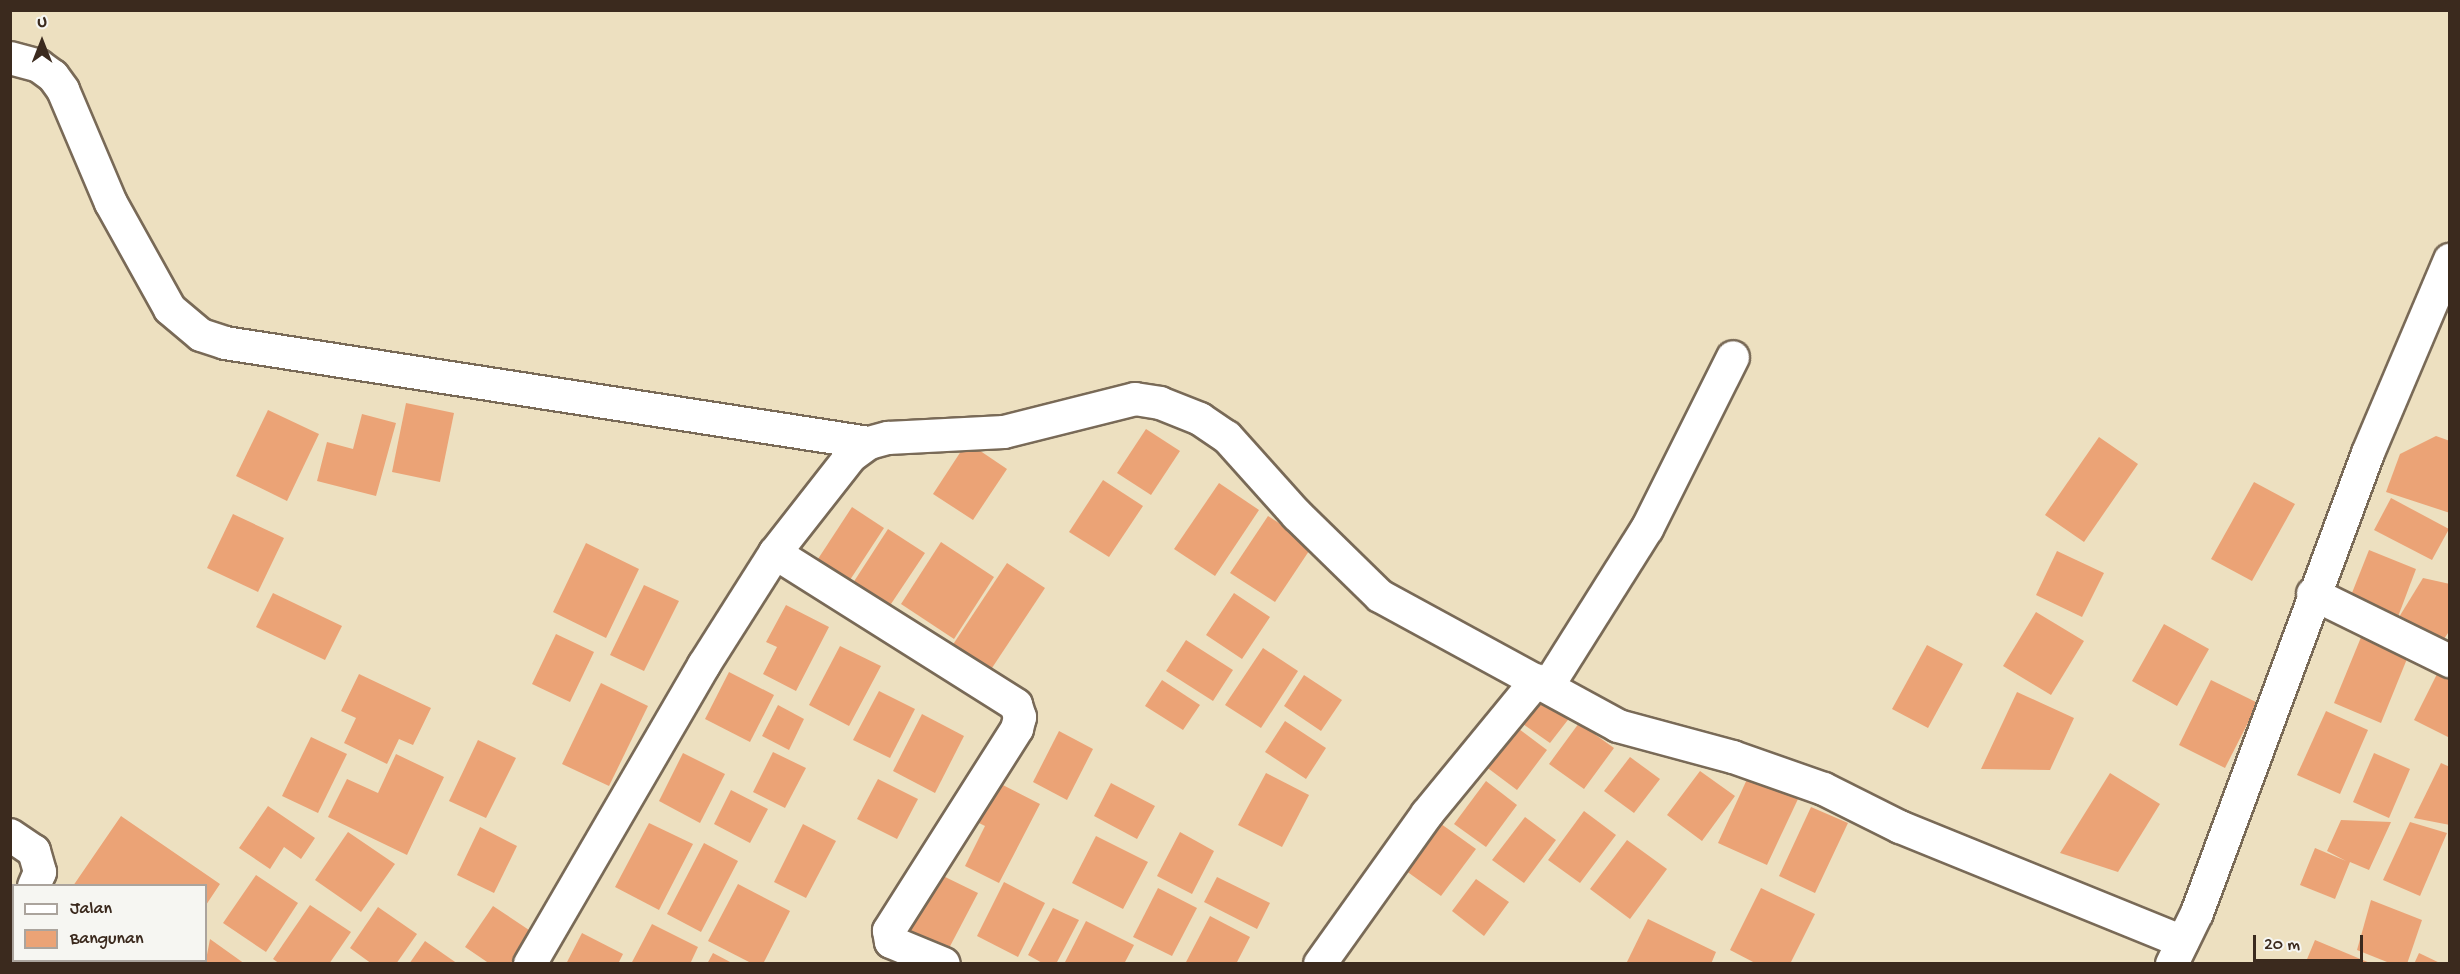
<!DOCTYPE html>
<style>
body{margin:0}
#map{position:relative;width:2460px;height:974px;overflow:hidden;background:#ede0c0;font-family:"Gochi Hand",sans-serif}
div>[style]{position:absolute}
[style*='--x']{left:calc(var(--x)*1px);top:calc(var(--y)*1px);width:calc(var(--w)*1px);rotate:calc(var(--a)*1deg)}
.building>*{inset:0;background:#eba376}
.roads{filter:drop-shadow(2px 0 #796a57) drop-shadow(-2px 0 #796a57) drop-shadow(0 2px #796a57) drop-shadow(0 -2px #796a57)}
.minor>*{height:32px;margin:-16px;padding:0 16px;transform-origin:16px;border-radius:16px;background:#fff}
span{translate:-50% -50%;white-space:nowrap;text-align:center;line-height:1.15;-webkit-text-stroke:6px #f6f6f2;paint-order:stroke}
.frame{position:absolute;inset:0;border:12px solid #3b2a1e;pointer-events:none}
.legend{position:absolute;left:12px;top:884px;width:195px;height:78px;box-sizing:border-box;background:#f6f6f2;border:2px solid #aba49d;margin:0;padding:8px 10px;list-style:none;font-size:18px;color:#3b2a1e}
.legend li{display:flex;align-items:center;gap:12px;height:30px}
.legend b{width:30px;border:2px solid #aba49d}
.north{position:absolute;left:12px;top:12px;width:60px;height:60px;-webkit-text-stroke:4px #f6f6f2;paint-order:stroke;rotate:0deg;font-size:16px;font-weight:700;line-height:24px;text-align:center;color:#3b2a1e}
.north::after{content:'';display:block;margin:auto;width:21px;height:27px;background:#3b2a1e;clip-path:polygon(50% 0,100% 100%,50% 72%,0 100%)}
.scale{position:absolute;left:2253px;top:935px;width:110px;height:27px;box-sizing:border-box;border:3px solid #3b2a1e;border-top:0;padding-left:8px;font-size:18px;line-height:21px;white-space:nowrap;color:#3b2a1e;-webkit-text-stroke:4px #f6f6f2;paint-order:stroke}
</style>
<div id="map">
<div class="building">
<i style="clip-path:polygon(406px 403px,454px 413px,440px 482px,392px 472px)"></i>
<i style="clip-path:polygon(268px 410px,319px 434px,287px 501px,236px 476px)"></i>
<i style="clip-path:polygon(362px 414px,396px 423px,376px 496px,317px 481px,327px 442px,353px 449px)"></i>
<i style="clip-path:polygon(1146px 429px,1180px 451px,1151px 495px,1117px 473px)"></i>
<i style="clip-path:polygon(2436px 436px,2450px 441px,2450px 513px,2386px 492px,2400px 454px)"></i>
<i style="clip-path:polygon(2099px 437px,2138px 464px,2084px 542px,2045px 515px)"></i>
<i style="clip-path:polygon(967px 442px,1007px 469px,973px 520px,933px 494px)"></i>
<i style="clip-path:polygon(1103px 480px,1143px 506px,1109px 557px,1069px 532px)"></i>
<i style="clip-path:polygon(2254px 482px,2295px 504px,2252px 581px,2211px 559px)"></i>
<i style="clip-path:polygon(1219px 483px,1259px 510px,1215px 576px,1174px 549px)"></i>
<i style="clip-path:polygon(2391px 498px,2449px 529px,2432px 560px,2374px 530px)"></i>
<i style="clip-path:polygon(852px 507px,884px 528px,848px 583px,816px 562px)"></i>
<i style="clip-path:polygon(233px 514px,284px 538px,258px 592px,207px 568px)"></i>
<i style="clip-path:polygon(1268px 516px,1313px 545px,1275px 602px,1230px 573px)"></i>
<i style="clip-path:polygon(888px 529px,925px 553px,889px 607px,853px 583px)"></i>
<i style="clip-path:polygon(941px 542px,994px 577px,954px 639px,901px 604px)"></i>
<i style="clip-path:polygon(586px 543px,639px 569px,606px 638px,553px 612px)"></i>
<i style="clip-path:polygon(2369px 550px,2416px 569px,2396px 622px,2348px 603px)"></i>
<i style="clip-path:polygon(2057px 551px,2104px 573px,2082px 617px,2036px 595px)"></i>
<i style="clip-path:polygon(1007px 563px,1045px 588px,986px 677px,948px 652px)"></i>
<i style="clip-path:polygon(2423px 578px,2450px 584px,2450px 630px,2438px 648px,2396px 622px)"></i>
<i style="clip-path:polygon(644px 585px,679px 601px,644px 671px,610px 655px)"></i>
<i style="clip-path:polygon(273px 593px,342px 626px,325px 660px,256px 627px)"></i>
<i style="clip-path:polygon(1234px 593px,1270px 617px,1242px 659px,1206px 635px)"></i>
<i style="clip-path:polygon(786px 605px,829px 627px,796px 691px,763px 674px,777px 647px,766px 642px)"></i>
<i style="clip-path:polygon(2036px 612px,2084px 641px,2051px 695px,2003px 666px)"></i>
<i style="clip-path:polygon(2164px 624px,2209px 649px,2177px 706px,2132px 681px)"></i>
<i style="clip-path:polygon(2364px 630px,2411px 649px,2381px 723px,2334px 703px)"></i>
<i style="clip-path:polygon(556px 634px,594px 652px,570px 702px,532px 684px)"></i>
<i style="clip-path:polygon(1186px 640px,1233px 670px,1213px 701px,1166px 671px)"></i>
<i style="clip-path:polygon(1927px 645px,1963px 664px,1928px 728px,1892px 709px)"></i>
<i style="clip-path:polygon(840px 646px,881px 666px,849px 726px,809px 705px)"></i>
<i style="clip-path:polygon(1263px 648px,1298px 671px,1261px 728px,1225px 705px)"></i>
<i style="clip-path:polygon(729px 672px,774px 695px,750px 742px,705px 719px)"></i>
<i style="clip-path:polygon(2438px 672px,2450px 678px,2450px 738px,2414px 720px)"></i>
<i style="clip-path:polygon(359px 674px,431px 708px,413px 745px,399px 739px,387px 764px,344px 743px,356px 718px,341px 711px)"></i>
<i style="clip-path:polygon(1304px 675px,1342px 700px,1321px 731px,1284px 706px)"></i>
<i style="clip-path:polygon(1162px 680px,1200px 705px,1183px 730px,1145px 706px)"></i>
<i style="clip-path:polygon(2211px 680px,2258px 703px,2225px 768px,2179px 745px)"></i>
<i style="clip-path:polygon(601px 683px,648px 706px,609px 786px,562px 764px)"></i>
<i style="clip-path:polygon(1540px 686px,1574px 712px,1550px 743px,1516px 719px)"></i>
<i style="clip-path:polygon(879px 691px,915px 709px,890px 758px,853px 740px)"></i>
<i style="clip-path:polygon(2017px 692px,2074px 718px,2050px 770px,1981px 769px)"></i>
<i style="clip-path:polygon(778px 705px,804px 719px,789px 750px,762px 736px)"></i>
<i style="clip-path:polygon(2326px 711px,2368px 730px,2340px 794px,2297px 775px)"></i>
<i style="clip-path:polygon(922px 714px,964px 736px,935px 793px,893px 771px)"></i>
<i style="clip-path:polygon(1285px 721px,1326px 748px,1306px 779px,1265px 752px)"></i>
<i style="clip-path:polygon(1579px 723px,1614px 748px,1584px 789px,1549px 764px)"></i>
<i style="clip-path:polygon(1515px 726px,1547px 750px,1517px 790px,1485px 766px)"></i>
<i style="clip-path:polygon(1059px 731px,1093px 749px,1067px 800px,1033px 782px)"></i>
<i style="clip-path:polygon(311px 737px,347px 754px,318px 813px,282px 796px)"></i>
<i style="clip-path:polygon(478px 740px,516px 758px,486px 818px,449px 801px)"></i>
<i style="clip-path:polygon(773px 752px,806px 768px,785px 808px,753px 792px)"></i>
<i style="clip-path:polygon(683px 753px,725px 774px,700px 823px,659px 801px)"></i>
<i style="clip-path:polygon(2374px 753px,2410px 769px,2389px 818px,2353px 802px)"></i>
<i style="clip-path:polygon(396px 754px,444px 777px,407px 855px,328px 817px,347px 779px,378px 793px)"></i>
<i style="clip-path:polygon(1630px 757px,1660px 779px,1634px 813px,1604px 791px)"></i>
<i style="clip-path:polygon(2441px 763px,2450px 767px,2450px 825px,2414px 818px)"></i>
<i style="clip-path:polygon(1700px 771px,1735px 796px,1702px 841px,1667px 815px)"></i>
<i style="clip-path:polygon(1266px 773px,1309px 795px,1282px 847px,1238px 825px)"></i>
<i style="clip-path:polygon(2110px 773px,2160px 804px,2118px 872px,2060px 853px)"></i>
<i style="clip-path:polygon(1748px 777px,1798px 799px,1767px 865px,1718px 843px)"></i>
<i style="clip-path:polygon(878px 779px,918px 799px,897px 839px,857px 819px)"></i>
<i style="clip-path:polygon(995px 781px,1040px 804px,999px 883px,965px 866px,985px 826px,975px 821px)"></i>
<i style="clip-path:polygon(1486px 781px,1517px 805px,1486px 847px,1454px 824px)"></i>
<i style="clip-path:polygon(1111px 783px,1155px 806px,1137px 839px,1094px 816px)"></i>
<i style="clip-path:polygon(731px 790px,768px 809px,750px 843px,714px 824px)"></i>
<i style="clip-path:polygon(268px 806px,315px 838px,301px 859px,284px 847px,270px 869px,239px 848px)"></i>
<i style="clip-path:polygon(1811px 807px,1848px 823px,1815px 893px,1779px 876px)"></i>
<i style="clip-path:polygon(1584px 811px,1616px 835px,1580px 883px,1548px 860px)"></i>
<i style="clip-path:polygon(121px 816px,220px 884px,206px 905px,206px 886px,73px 886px)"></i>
<i style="clip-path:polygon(1525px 817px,1556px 840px,1524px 883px,1492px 860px)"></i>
<i style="clip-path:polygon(2341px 820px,2391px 822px,2369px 870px,2350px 862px,2335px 899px,2300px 885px,2315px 848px,2346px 861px,2327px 851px)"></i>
<i style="clip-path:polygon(1437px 821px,1476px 849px,1441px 896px,1402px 868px)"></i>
<i style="clip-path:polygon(2410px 822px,2447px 833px,2420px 896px,2383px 880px)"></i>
<i style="clip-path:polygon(649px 823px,693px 844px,659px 910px,615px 887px)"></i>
<i style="clip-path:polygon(803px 824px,836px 841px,806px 898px,774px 882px)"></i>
<i style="clip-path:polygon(480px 827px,517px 846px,494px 893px,457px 875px)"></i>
<i style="clip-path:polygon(348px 832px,395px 864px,361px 912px,315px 880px)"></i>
<i style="clip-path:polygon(1180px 832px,1214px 851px,1192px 894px,1157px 876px)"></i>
<i style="clip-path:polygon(1096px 836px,1148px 862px,1123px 909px,1072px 883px)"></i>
<i style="clip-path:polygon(1627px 840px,1667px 869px,1630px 919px,1590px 889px)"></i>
<i style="clip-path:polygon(704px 843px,738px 861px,701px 932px,667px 914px)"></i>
<i style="clip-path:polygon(939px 874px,978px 893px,947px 952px,908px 931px)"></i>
<i style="clip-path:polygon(256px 875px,298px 903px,266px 952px,223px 923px)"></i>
<i style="clip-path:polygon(1217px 877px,1270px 903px,1257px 929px,1204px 902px)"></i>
<i style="clip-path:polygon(1476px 879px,1509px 902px,1484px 936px,1452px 911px)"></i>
<i style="clip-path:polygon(1004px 882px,1045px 903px,1018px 957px,977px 936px)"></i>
<i style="clip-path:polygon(738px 884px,790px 911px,763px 964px,753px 964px,708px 941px)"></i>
<i style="clip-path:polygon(1158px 888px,1197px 908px,1172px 956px,1133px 937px)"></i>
<i style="clip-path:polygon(1761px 888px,1815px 914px,1790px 964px,1757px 964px,1730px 950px)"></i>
<i style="clip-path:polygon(2371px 900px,2422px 920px,2407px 964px,2392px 964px,2357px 950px)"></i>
<i style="clip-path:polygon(310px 905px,351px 932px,329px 964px,280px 964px,273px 959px)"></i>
<i style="clip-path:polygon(493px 906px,538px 936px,519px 964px,490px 964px,465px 947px)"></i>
<i style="clip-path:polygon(378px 907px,417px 934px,396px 964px,372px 964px,350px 948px)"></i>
<i style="clip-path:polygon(1053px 908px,1079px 920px,1056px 964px,1044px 964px,1028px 955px)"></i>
<i style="clip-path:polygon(1210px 916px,1250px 937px,1236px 964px,1185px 964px)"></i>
<i style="clip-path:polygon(1648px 919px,1716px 952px,1711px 964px,1626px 964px)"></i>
<i style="clip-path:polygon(1086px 921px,1134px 945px,1124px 964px,1064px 964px)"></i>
<i style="clip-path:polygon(652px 924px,698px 947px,690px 964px,631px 964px)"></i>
<i style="clip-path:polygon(582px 933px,623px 954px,618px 964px,566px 964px)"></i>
<i style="clip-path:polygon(210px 939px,245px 964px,193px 964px,206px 960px)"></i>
<i style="clip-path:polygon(2315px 940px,2370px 963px,2370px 964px,2305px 964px)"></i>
<i style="clip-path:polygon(425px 941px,458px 964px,409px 964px)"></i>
<i style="clip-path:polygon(713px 953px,734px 964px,707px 964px)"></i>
<i style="clip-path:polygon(2419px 953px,2442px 964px,2414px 964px)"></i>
</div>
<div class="roads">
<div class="minor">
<i style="--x:10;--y:58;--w:30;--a:15"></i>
<i style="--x:39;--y:66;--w:17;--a:36"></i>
<i style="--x:53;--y:76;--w:17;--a:54"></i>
<i style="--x:63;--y:90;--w:123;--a:67"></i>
<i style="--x:111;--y:203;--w:121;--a:60.9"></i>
<i style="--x:170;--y:309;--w:40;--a:40"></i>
<i style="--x:201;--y:335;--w:25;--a:18"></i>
<i style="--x:225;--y:343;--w:652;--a:8.83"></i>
<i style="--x:775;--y:553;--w:285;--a:32.2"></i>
<i style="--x:1016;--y:705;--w:13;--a:72"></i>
<i style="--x:1020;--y:717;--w:12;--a:104"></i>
<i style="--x:1017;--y:729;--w:239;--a:122.4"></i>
<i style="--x:889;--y:931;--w:11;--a:80"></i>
<i style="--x:891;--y:942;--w:57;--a:22.5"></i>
<i style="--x:2313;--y:594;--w:153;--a:26.1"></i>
<i style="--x:1548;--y:686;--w:186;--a:-57.8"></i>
<i style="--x:1647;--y:529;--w:192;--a:-63.4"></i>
<i style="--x:10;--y:835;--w:29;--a:34"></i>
<i style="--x:34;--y:851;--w:22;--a:74"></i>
<i style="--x:40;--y:872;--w:15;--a:113"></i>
<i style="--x:10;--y:926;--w:4;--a:14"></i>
<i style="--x:66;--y:960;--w:6;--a:45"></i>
<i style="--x:530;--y:964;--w:346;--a:-59.8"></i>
<i style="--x:704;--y:665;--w:133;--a:-57.6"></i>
<i style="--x:775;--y:553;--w:123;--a:-51.9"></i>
<i style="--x:851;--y:456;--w:22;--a:-36"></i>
<i style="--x:869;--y:443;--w:20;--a:-15"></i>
<i style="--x:888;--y:438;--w:116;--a:-3"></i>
<i style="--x:1004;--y:432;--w:135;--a:-14.1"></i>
<i style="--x:1135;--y:399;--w:25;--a:9"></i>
<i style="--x:1160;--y:403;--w:43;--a:21.8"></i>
<i style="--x:1200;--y:419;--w:32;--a:34"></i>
<i style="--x:1227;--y:437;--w:105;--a:48.1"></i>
<i style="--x:1297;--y:515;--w:116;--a:44.3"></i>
<i style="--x:1380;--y:596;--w:271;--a:28.6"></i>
<i style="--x:1618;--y:726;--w:119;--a:15.1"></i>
<i style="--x:1733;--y:757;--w:96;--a:19.4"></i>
<i style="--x:1824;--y:789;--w:85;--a:26.6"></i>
<i style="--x:1900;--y:827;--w:305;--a:22.1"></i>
<i style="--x:1320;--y:964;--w:184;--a:-54.5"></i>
<i style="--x:1427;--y:814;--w:173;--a:-50.6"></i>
<i style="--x:2172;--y:964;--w:57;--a:-63.9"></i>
<i style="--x:2197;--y:913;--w:491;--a:-69.6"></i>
<i style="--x:2368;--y:453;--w:210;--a:-67"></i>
</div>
</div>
<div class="frame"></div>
<ul class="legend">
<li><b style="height:8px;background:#fff"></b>Jalan</li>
<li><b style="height:16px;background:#eba376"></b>Bangunan</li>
</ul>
<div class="north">U</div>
<div class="scale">20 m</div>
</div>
